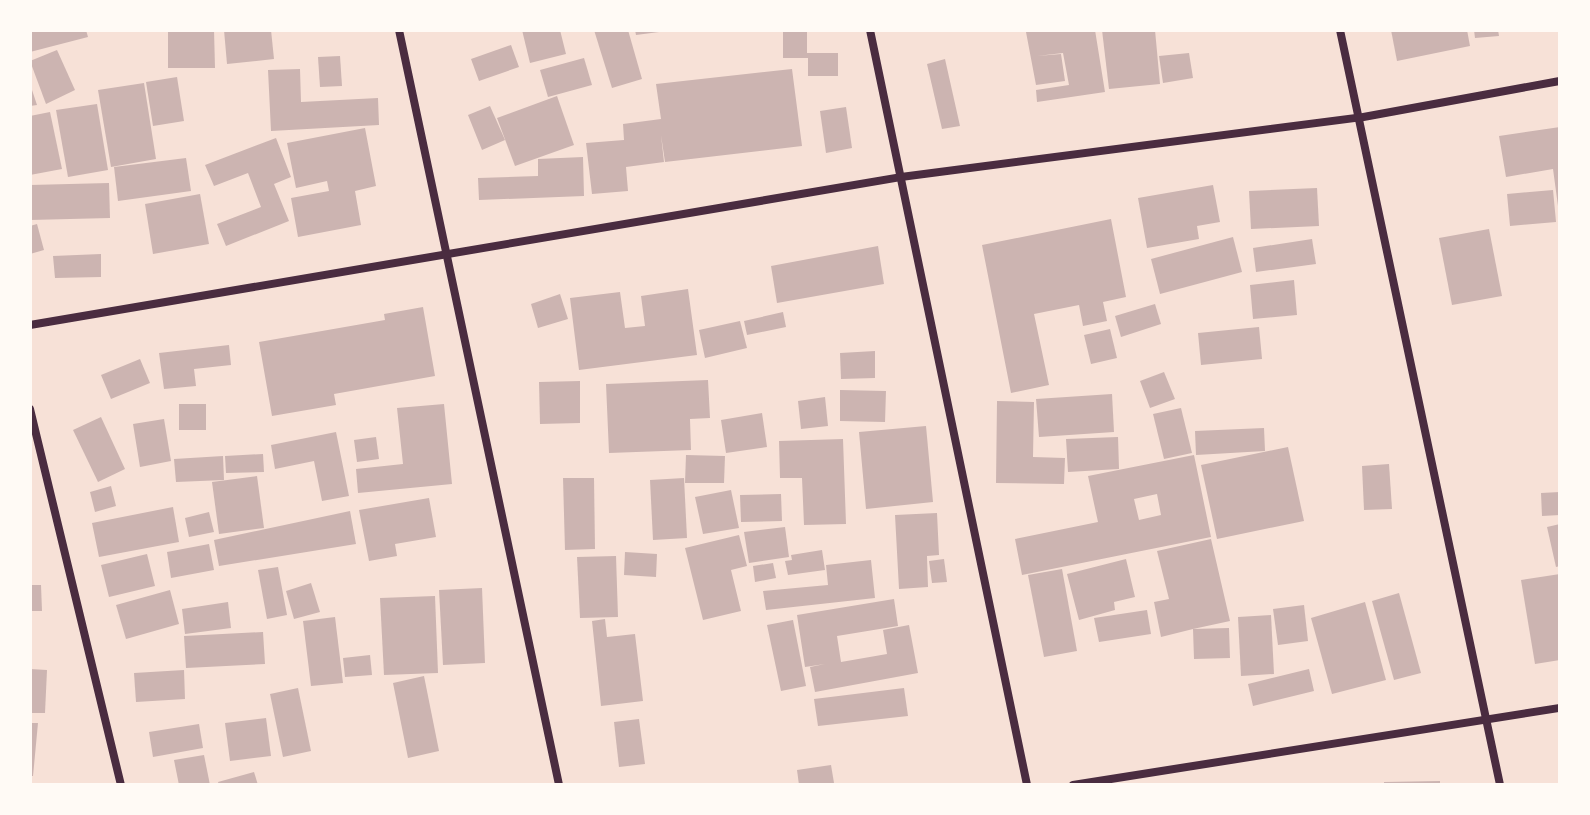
<!DOCTYPE html>
<style>
body{margin:0}
#map{position:relative;width:1590px;height:815px;overflow:hidden;background:#f7e1d7;font-family:Figtree,sans-serif}
div>[style]{position:absolute}
[style*='--x']{left:calc(var(--x)*1px);top:calc(var(--y)*1px);width:calc(var(--w)*1px);rotate:calc(var(--a)*1deg)}
.building>*{inset:0;background:#ccb4b1}
.minor>*{height:8px;margin:-4px;padding:0 4px;transform-origin:4px;border-radius:4px;background:#4a2c40}
span{translate:-50% -50%;white-space:nowrap;text-align:center;line-height:1.15;-webkit-text-stroke:6px #fffaf5;paint-order:stroke}
.frame{position:absolute;inset:0;border:32px solid #fffaf5;pointer-events:none}
</style>
<div id="map">
<div class="building">
<i style="clip-path:polygon(30px 30px,86px 30px,88px 37px,30px 52px)"></i>
<i style="clip-path:polygon(168px 30px,214px 30px,215px 68px,168px 68px)"></i>
<i style="clip-path:polygon(224px 30px,271px 30px,274px 59px,227px 64px)"></i>
<i style="clip-path:polygon(522px 30px,560px 30px,566px 54px,530px 63px)"></i>
<i style="clip-path:polygon(594px 30px,628px 30px,642px 79px,612px 88px)"></i>
<i style="clip-path:polygon(635px 30px,659px 30px,659px 32px,636px 35px)"></i>
<i style="clip-path:polygon(783px 30px,807px 30px,807px 53px,838px 53px,838px 76px,808px 76px,808px 58px,783px 58px)"></i>
<i style="clip-path:polygon(1095px 30px,1105px 92px,1037px 102px,1036px 90px,1069px 85px,1063px 53px,1037px 56px,1061px 54px,1065px 81px,1036px 85px,1026px 32px)"></i>
<i style="clip-path:polygon(1102px 30px,1155px 30px,1160px 84px,1109px 89px)"></i>
<i style="clip-path:polygon(1391px 30px,1467px 30px,1470px 46px,1397px 61px)"></i>
<i style="clip-path:polygon(1474px 30px,1498px 30px,1499px 36px,1475px 38px)"></i>
<i style="clip-path:polygon(511px 45px,519px 67px,479px 81px,471px 59px)"></i>
<i style="clip-path:polygon(57px 50px,75px 90px,46px 104px,30px 61px)"></i>
<i style="clip-path:polygon(1189px 53px,1193px 78px,1163px 83px,1159px 56px)"></i>
<i style="clip-path:polygon(340px 56px,342px 86px,320px 87px,318px 57px)"></i>
<i style="clip-path:polygon(584px 58px,592px 85px,548px 97px,540px 70px)"></i>
<i style="clip-path:polygon(945px 59px,960px 126px,942px 129px,927px 64px)"></i>
<i style="clip-path:polygon(300px 69px,301px 102px,378px 98px,379px 125px,271px 131px,268px 70px)"></i>
<i style="clip-path:polygon(792px 69px,802px 146px,665px 162px,661px 135px,664px 162px,626px 167px,628px 191px,592px 194px,586px 143px,624px 140px,623px 124px,661px 119px,656px 84px)"></i>
<i style="clip-path:polygon(177px 77px,184px 121px,153px 126px,146px 82px)"></i>
<i style="clip-path:polygon(144px 83px,156px 159px,111px 167px,98px 90px)"></i>
<i style="clip-path:polygon(30px 84px,37px 105px,30px 106px)"></i>
<i style="clip-path:polygon(557px 96px,574px 145px,515px 166px,497px 118px)"></i>
<i style="clip-path:polygon(97px 104px,108px 170px,68px 177px,56px 110px)"></i>
<i style="clip-path:polygon(490px 106px,505px 140px,482px 150px,468px 115px)"></i>
<i style="clip-path:polygon(846px 107px,852px 148px,826px 153px,820px 111px)"></i>
<i style="clip-path:polygon(50px 112px,62px 169px,30px 175px,30px 116px)"></i>
<i style="clip-path:polygon(1560px 127px,1560px 206px,1558px 206px,1553px 169px,1506px 177px,1499px 136px)"></i>
<i style="clip-path:polygon(365px 128px,376px 186px,355px 191px,361px 225px,298px 237px,291px 198px,329px 191px,327px 181px,296px 188px,287px 143px)"></i>
<i style="clip-path:polygon(276px 138px,291px 177px,274px 184px,289px 221px,226px 246px,217px 224px,261px 207px,248px 173px,214px 186px,205px 165px)"></i>
<i style="clip-path:polygon(583px 157px,584px 196px,479px 200px,478px 178px,538px 176px,538px 159px)"></i>
<i style="clip-path:polygon(186px 158px,191px 191px,118px 201px,114px 167px)"></i>
<i style="clip-path:polygon(109px 183px,110px 218px,30px 220px,30px 185px)"></i>
<i style="clip-path:polygon(1213px 185px,1220px 222px,1197px 226px,1199px 239px,1147px 248px,1138px 198px)"></i>
<i style="clip-path:polygon(1317px 188px,1319px 226px,1251px 229px,1249px 191px)"></i>
<i style="clip-path:polygon(1553px 190px,1556px 222px,1510px 226px,1507px 194px)"></i>
<i style="clip-path:polygon(200px 194px,209px 244px,153px 254px,145px 204px)"></i>
<i style="clip-path:polygon(1111px 219px,1126px 297px,1103px 302px,1107px 321px,1083px 326px,1079px 305px,1034px 314px,1049px 385px,1011px 393px,982px 245px)"></i>
<i style="clip-path:polygon(37px 224px,44px 250px,30px 254px,30px 226px)"></i>
<i style="clip-path:polygon(1489px 229px,1502px 296px,1452px 305px,1439px 238px)"></i>
<i style="clip-path:polygon(1233px 237px,1242px 272px,1160px 294px,1151px 259px)"></i>
<i style="clip-path:polygon(1312px 239px,1316px 264px,1256px 272px,1253px 248px)"></i>
<i style="clip-path:polygon(878px 246px,884px 284px,777px 303px,771px 266px)"></i>
<i style="clip-path:polygon(101px 254px,101px 277px,55px 278px,53px 256px)"></i>
<i style="clip-path:polygon(1294px 280px,1297px 315px,1253px 319px,1250px 285px)"></i>
<i style="clip-path:polygon(688px 289px,697px 355px,579px 370px,570px 298px,620px 292px,625px 328px,645px 326px,641px 296px)"></i>
<i style="clip-path:polygon(560px 294px,568px 319px,538px 328px,531px 304px)"></i>
<i style="clip-path:polygon(1155px 304px,1161px 324px,1121px 337px,1115px 316px)"></i>
<i style="clip-path:polygon(423px 307px,435px 376px,334px 394px,336px 405px,272px 416px,259px 342px,385px 320px,384px 314px)"></i>
<i style="clip-path:polygon(783px 312px,786px 327px,747px 335px,744px 321px)"></i>
<i style="clip-path:polygon(740px 321px,747px 348px,705px 358px,699px 330px)"></i>
<i style="clip-path:polygon(1259px 327px,1262px 359px,1201px 365px,1198px 333px)"></i>
<i style="clip-path:polygon(1110px 329px,1117px 358px,1091px 364px,1084px 335px)"></i>
<i style="clip-path:polygon(229px 345px,231px 365px,194px 369px,196px 386px,164px 389px,159px 353px)"></i>
<i style="clip-path:polygon(875px 351px,875px 378px,841px 379px,840px 353px)"></i>
<i style="clip-path:polygon(140px 359px,150px 383px,111px 399px,101px 375px)"></i>
<i style="clip-path:polygon(1164px 372px,1175px 399px,1150px 408px,1140px 381px)"></i>
<i style="clip-path:polygon(708px 380px,710px 418px,690px 419px,691px 450px,609px 453px,606px 384px)"></i>
<i style="clip-path:polygon(580px 381px,580px 423px,540px 424px,539px 382px)"></i>
<i style="clip-path:polygon(840px 390px,886px 391px,885px 422px,840px 421px)"></i>
<i style="clip-path:polygon(1112px 394px,1114px 432px,1039px 437px,1036px 399px)"></i>
<i style="clip-path:polygon(825px 397px,828px 426px,801px 429px,798px 401px)"></i>
<i style="clip-path:polygon(997px 401px,1034px 402px,1033px 457px,1065px 458px,1064px 484px,996px 483px)"></i>
<i style="clip-path:polygon(179px 404px,206px 404px,206px 430px,179px 430px)"></i>
<i style="clip-path:polygon(444px 404px,452px 484px,358px 493px,356px 469px,403px 464px,397px 408px)"></i>
<i style="clip-path:polygon(1181px 408px,1192px 453px,1164px 459px,1153px 414px)"></i>
<i style="clip-path:polygon(762px 413px,767px 447px,726px 453px,721px 420px)"></i>
<i style="clip-path:polygon(101px 417px,125px 469px,98px 482px,73px 430px)"></i>
<i style="clip-path:polygon(164px 419px,171px 461px,140px 467px,133px 424px)"></i>
<i style="clip-path:polygon(926px 426px,933px 502px,866px 509px,859px 432px)"></i>
<i style="clip-path:polygon(1264px 428px,1265px 451px,1196px 455px,1195px 431px)"></i>
<i style="clip-path:polygon(336px 432px,349px 496px,322px 501px,314px 461px,275px 469px,271px 445px)"></i>
<i style="clip-path:polygon(376px 437px,379px 459px,357px 462px,354px 440px)"></i>
<i style="clip-path:polygon(1118px 437px,1119px 469px,1068px 472px,1066px 439px)"></i>
<i style="clip-path:polygon(843px 439px,846px 524px,804px 525px,802px 478px,780px 478px,779px 441px)"></i>
<i style="clip-path:polygon(1288px 447px,1304px 521px,1217px 539px,1201px 465px)"></i>
<i style="clip-path:polygon(263px 454px,264px 472px,226px 473px,225px 456px)"></i>
<i style="clip-path:polygon(686px 455px,725px 456px,724px 483px,685px 483px)"></i>
<i style="clip-path:polygon(evenodd,1194px 455px,1211px 537px,1022px 575px,1015px 539px,1098px 522px,1088px 476px,1194px 455px,1157px 494px,1161px 515px,1139px 520px,1134px 499px,1157px 494px)"></i>
<i style="clip-path:polygon(223px 456px,224px 480px,176px 482px,174px 459px)"></i>
<i style="clip-path:polygon(1389px 464px,1392px 509px,1364px 510px,1362px 466px)"></i>
<i style="clip-path:polygon(257px 476px,264px 528px,219px 534px,212px 482px)"></i>
<i style="clip-path:polygon(563px 478px,594px 478px,595px 549px,565px 550px)"></i>
<i style="clip-path:polygon(684px 478px,687px 538px,653px 540px,650px 480px)"></i>
<i style="clip-path:polygon(111px 486px,116px 506px,95px 512px,90px 492px)"></i>
<i style="clip-path:polygon(731px 490px,739px 528px,703px 534px,695px 497px)"></i>
<i style="clip-path:polygon(1560px 492px,1560px 515px,1542px 516px,1541px 493px)"></i>
<i style="clip-path:polygon(781px 494px,782px 521px,741px 522px,740px 495px)"></i>
<i style="clip-path:polygon(429px 498px,436px 537px,395px 544px,397px 556px,369px 561px,359px 510px)"></i>
<i style="clip-path:polygon(173px 507px,179px 542px,99px 557px,92px 523px)"></i>
<i style="clip-path:polygon(350px 511px,356px 544px,219px 566px,214px 540px)"></i>
<i style="clip-path:polygon(209px 512px,214px 532px,189px 537px,185px 518px)"></i>
<i style="clip-path:polygon(937px 513px,939px 555px,927px 556px,928px 587px,899px 589px,895px 515px)"></i>
<i style="clip-path:polygon(1560px 524px,1560px 566px,1556px 567px,1547px 527px)"></i>
<i style="clip-path:polygon(785px 527px,789px 557px,749px 563px,744px 532px)"></i>
<i style="clip-path:polygon(739px 535px,747px 566px,731px 570px,741px 611px,703px 620px,685px 548px)"></i>
<i style="clip-path:polygon(1211px 539px,1230px 621px,1193px 629px,1229px 628px,1230px 658px,1194px 659px,1193px 629px,1161px 637px,1154px 602px,1169px 599px,1157px 551px)"></i>
<i style="clip-path:polygon(209px 544px,214px 570px,171px 578px,167px 552px)"></i>
<i style="clip-path:polygon(822px 550px,825px 570px,788px 575px,785px 561px,792px 560px,791px 555px)"></i>
<i style="clip-path:polygon(625px 552px,657px 554px,656px 577px,624px 575px)"></i>
<i style="clip-path:polygon(147px 554px,155px 586px,109px 597px,101px 565px)"></i>
<i style="clip-path:polygon(616px 556px,618px 617px,580px 618px,577px 557px)"></i>
<i style="clip-path:polygon(944px 559px,947px 582px,932px 583px,929px 561px)"></i>
<i style="clip-path:polygon(1126px 559px,1135px 597px,1114px 602px,1115px 610px,1079px 620px,1067px 574px)"></i>
<i style="clip-path:polygon(871px 560px,875px 598px,766px 610px,763px 591px,828px 585px,826px 565px)"></i>
<i style="clip-path:polygon(773px 563px,776px 578px,755px 582px,753px 566px)"></i>
<i style="clip-path:polygon(278px 567px,287px 615px,267px 619px,258px 570px)"></i>
<i style="clip-path:polygon(1062px 569px,1077px 651px,1044px 657px,1028px 575px)"></i>
<i style="clip-path:polygon(1560px 574px,1560px 660px,1535px 664px,1521px 580px)"></i>
<i style="clip-path:polygon(311px 583px,320px 612px,294px 619px,286px 591px)"></i>
<i style="clip-path:polygon(30px 585px,41px 585px,42px 611px,30px 611px)"></i>
<i style="clip-path:polygon(482px 588px,485px 663px,443px 665px,439px 590px)"></i>
<i style="clip-path:polygon(170px 590px,179px 624px,126px 639px,116px 605px)"></i>
<i style="clip-path:polygon(1399px 593px,1421px 673px,1394px 680px,1372px 601px)"></i>
<i style="clip-path:polygon(435px 596px,438px 673px,384px 675px,380px 598px)"></i>
<i style="clip-path:polygon(894px 599px,898px 626px,837px 636px,841px 662px,887px 654px,883px 630px,909px 625px,918px 673px,815px 692px,810px 667px,825px 664px,805px 667px,797px 615px)"></i>
<i style="clip-path:polygon(228px 602px,231px 628px,185px 634px,182px 609px)"></i>
<i style="clip-path:polygon(1365px 602px,1386px 680px,1332px 694px,1311px 618px)"></i>
<i style="clip-path:polygon(1304px 605px,1308px 641px,1278px 645px,1273px 609px)"></i>
<i style="clip-path:polygon(1147px 610px,1151px 634px,1099px 642px,1094px 618px)"></i>
<i style="clip-path:polygon(1271px 615px,1274px 674px,1241px 676px,1238px 617px)"></i>
<i style="clip-path:polygon(335px 617px,343px 683px,311px 686px,303px 621px)"></i>
<i style="clip-path:polygon(605px 619px,607px 637px,635px 634px,643px 701px,601px 706px,592px 621px)"></i>
<i style="clip-path:polygon(793px 620px,806px 686px,781px 691px,767px 625px)"></i>
<i style="clip-path:polygon(263px 632px,265px 664px,186px 668px,184px 636px)"></i>
<i style="clip-path:polygon(370px 655px,372px 675px,345px 677px,343px 658px)"></i>
<i style="clip-path:polygon(30px 669px,47px 670px,45px 713px,30px 713px)"></i>
<i style="clip-path:polygon(1309px 669px,1314px 691px,1253px 706px,1248px 684px)"></i>
<i style="clip-path:polygon(184px 670px,185px 699px,136px 702px,134px 673px)"></i>
<i style="clip-path:polygon(424px 676px,439px 751px,408px 758px,393px 683px)"></i>
<i style="clip-path:polygon(298px 688px,311px 751px,283px 757px,270px 694px)"></i>
<i style="clip-path:polygon(904px 688px,908px 716px,818px 726px,814px 699px)"></i>
<i style="clip-path:polygon(266px 718px,271px 756px,230px 761px,225px 723px)"></i>
<i style="clip-path:polygon(639px 719px,645px 764px,619px 767px,614px 722px)"></i>
<i style="clip-path:polygon(30px 723px,38px 723px,33px 776px,30px 776px)"></i>
<i style="clip-path:polygon(199px 724px,203px 748px,153px 757px,149px 732px)"></i>
<i style="clip-path:polygon(204px 755px,210px 785px,179px 785px,174px 760px)"></i>
<i style="clip-path:polygon(831px 765px,834px 783px,799px 785px,797px 770px)"></i>
<i style="clip-path:polygon(254px 772px,258px 785px,219px 785px,218px 782px)"></i>
<i style="clip-path:polygon(1440px 781px,1440px 785px,1384px 785px,1384px 782px)"></i>
</div>
<div class="minor">
<i style="--x:399;--y:30;--w:772;--a:78.03"></i>
<i style="--x:870;--y:30;--w:771;--a:78.25"></i>
<i style="--x:1340;--y:30;--w:772;--a:78.03"></i>
<i style="--x:30;--y:325;--w:883;--a:-9.64"></i>
<i style="--x:901;--y:177;--w:461;--a:-7.4"></i>
<i style="--x:1358;--y:118;--w:205;--a:-10.4"></i>
<i style="--x:30;--y:409;--w:387;--a:76.4"></i>
<i style="--x:1073;--y:785;--w:493;--a:-9"></i>
</div>
<div class="frame"></div>
</div>
